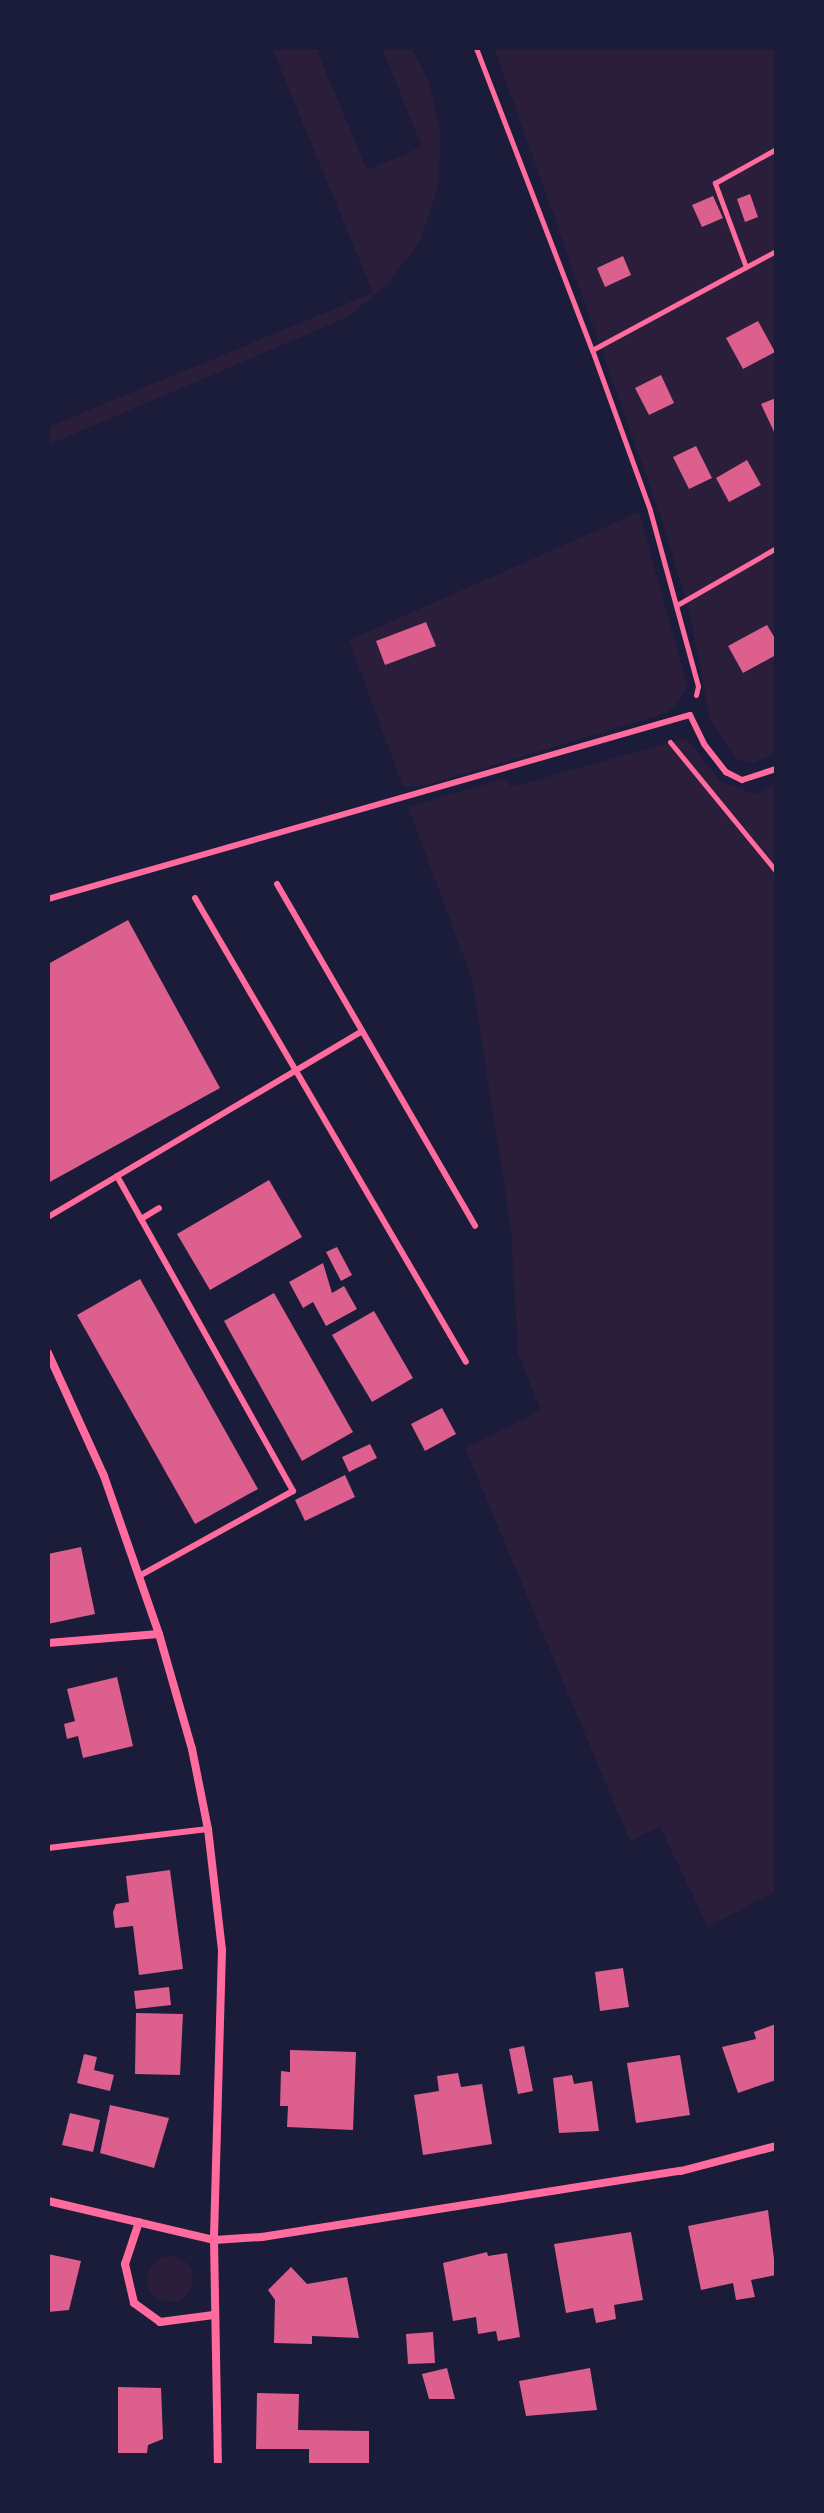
<!DOCTYPE html>
<style>
body{margin:0}
#map{position:relative;width:824px;height:2513px;overflow:hidden;background:#1b1b3a;font-family:Karla,sans-serif}
div>[style]{position:absolute}
[style*='--x']{left:calc(var(--x)*1px);top:calc(var(--y)*1px);width:calc(var(--w)*1px);rotate:calc(var(--a)*1deg)}
.green>*{inset:0;background:#2a1e3b}
.round{border-radius:50%}
.building>*{inset:0;background:#dd5f8e}
.path>*{height:5px;margin:-2.5px;padding:0 2.5px;transform-origin:2.5px;border-radius:2.5px;background:#ff6b9d}
.service>*{height:6px;margin:-3px;padding:0 3px;transform-origin:3px;border-radius:3px;background:#ff6b9d}
.minor>*{height:8px;margin:-4px;padding:0 4px;transform-origin:4px;border-radius:4px;background:#ff6b9d}
span{translate:-50% -50%;white-space:nowrap;text-align:center;line-height:1.15;-webkit-text-stroke:6px #1b1b3a;paint-order:stroke}
.frame{position:absolute;inset:0;border:50px solid #1b1b3a;pointer-events:none}
</style>
<div id="map">
<div class="green">
<i style="clip-path:polygon(272px 48px,328px 48px,318px 53px,367px 170px,422px 147px,382px 48px,412px 48px,429px 82px,441px 135px,438px 188px,421px 239px,389px 283px,348px 317px,48px 445px,48px 427px,373px 293px)"></i>
<i style="clip-path:polygon(494px 48px,776px 48px,776px 753px,752px 763px,736px 760px,710px 720px,689px 610px,659px 511px)"></i>
<i style="clip-path:polygon(639px 512px,687px 685px,680px 701px,667px 713px,430px 784px,403px 787px,349px 640px)"></i>
<i style="clip-path:polygon(686px 738px,721px 782px,755px 794px,776px 783px,776px 1891px,708px 1927px,660px 1827px,630px 1841px,465px 1448px,541px 1410px,518px 1353px,511px 1229px,472px 979px,408px 807px,506px 778px,511px 787px)"></i>
<i class="round" style="left:147px;top:2256px;width:46px;height:46px"></i>
</div>
<div class="building">
<i style="clip-path:polygon(750px 194px,758px 217px,745px 222px,737px 199px)"></i>
<i style="clip-path:polygon(713px 196px,723px 218px,702px 227px,692px 205px)"></i>
<i style="clip-path:polygon(623px 256px,631px 275px,605px 287px,597px 268px)"></i>
<i style="clip-path:polygon(758px 321px,775px 352px,743px 369px,726px 338px)"></i>
<i style="clip-path:polygon(661px 375px,674px 403px,649px 415px,635px 388px)"></i>
<i style="clip-path:polygon(776px 398px,776px 436px,761px 404px)"></i>
<i style="clip-path:polygon(696px 446px,712px 478px,689px 489px,673px 457px)"></i>
<i style="clip-path:polygon(747px 460px,761px 485px,729px 502px,716px 478px)"></i>
<i style="clip-path:polygon(426px 622px,436px 646px,385px 665px,376px 641px)"></i>
<i style="clip-path:polygon(767px 625px,776px 640px,776px 655px,743px 673px,728px 646px)"></i>
<i style="clip-path:polygon(128px 920px,220px 1088px,48px 1183px,48px 964px)"></i>
<i style="clip-path:polygon(269px 1180px,302px 1237px,210px 1290px,177px 1234px)"></i>
<i style="clip-path:polygon(337px 1247px,352px 1275px,341px 1281px,326px 1252px)"></i>
<i style="clip-path:polygon(323px 1263px,332px 1293px,344px 1286px,357px 1309px,326px 1326px,313px 1302px,303px 1308px,289px 1282px)"></i>
<i style="clip-path:polygon(140px 1279px,258px 1489px,195px 1524px,77px 1315px)"></i>
<i style="clip-path:polygon(274px 1293px,353px 1432px,302px 1461px,224px 1321px)"></i>
<i style="clip-path:polygon(374px 1311px,413px 1378px,372px 1402px,332px 1335px)"></i>
<i style="clip-path:polygon(442px 1408px,456px 1434px,425px 1451px,411px 1424px)"></i>
<i style="clip-path:polygon(370px 1444px,377px 1458px,349px 1472px,342px 1457px)"></i>
<i style="clip-path:polygon(345px 1475px,355px 1497px,305px 1521px,295px 1500px)"></i>
<i style="clip-path:polygon(81px 1547px,95px 1614px,48px 1624px,48px 1554px)"></i>
<i style="clip-path:polygon(117px 1677px,133px 1746px,83px 1758px,78px 1736px,67px 1739px,64px 1724px,75px 1721px,67px 1689px)"></i>
<i style="clip-path:polygon(170px 1870px,183px 1969px,139px 1975px,133px 1926px,115px 1928px,113px 1912px,116px 1904px,129px 1902px,126px 1876px)"></i>
<i style="clip-path:polygon(623px 1968px,629px 2007px,600px 2011px,595px 1972px)"></i>
<i style="clip-path:polygon(169px 1987px,171px 2005px,136px 2009px,134px 1991px)"></i>
<i style="clip-path:polygon(136px 2013px,183px 2014px,180px 2075px,135px 2074px)"></i>
<i style="clip-path:polygon(776px 2024px,776px 2080px,738px 2093px,722px 2047px,756px 2039px,754px 2032px)"></i>
<i style="clip-path:polygon(524px 2046px,533px 2091px,518px 2094px,509px 2049px)"></i>
<i style="clip-path:polygon(290px 2050px,356px 2052px,353px 2130px,287px 2127px,288px 2106px,280px 2106px,281px 2071px,290px 2072px)"></i>
<i style="clip-path:polygon(84px 2054px,97px 2057px,94px 2070px,114px 2075px,110px 2091px,77px 2083px)"></i>
<i style="clip-path:polygon(680px 2055px,690px 2115px,636px 2123px,627px 2063px)"></i>
<i style="clip-path:polygon(458px 2073px,461px 2087px,482px 2084px,492px 2144px,423px 2155px,414px 2095px,439px 2091px,437px 2076px)"></i>
<i style="clip-path:polygon(572px 2075px,574px 2084px,592px 2081px,599px 2131px,559px 2133px,553px 2078px)"></i>
<i style="clip-path:polygon(110px 2105px,169px 2118px,154px 2168px,100px 2153px)"></i>
<i style="clip-path:polygon(70px 2113px,100px 2120px,93px 2152px,62px 2145px)"></i>
<i style="clip-path:polygon(768px 2210px,776px 2275px,751px 2280px,755px 2297px,736px 2300px,733px 2283px,701px 2290px,688px 2226px)"></i>
<i style="clip-path:polygon(631px 2232px,643px 2300px,614px 2305px,616px 2319px,596px 2323px,593px 2308px,566px 2313px,554px 2244px)"></i>
<i style="clip-path:polygon(487px 2252px,488px 2256px,507px 2253px,520px 2337px,498px 2341px,496px 2331px,478px 2334px,476px 2317px,453px 2321px,443px 2263px)"></i>
<i style="clip-path:polygon(48px 2254px,81px 2261px,69px 2310px,48px 2312px)"></i>
<i style="clip-path:polygon(291px 2267px,307px 2284px,347px 2277px,359px 2338px,312px 2336px,312px 2344px,274px 2343px,275px 2300px,268px 2290px)"></i>
<i style="clip-path:polygon(433px 2332px,435px 2363px,408px 2364px,406px 2334px)"></i>
<i style="clip-path:polygon(447px 2368px,455px 2399px,429px 2399px,422px 2374px)"></i>
<i style="clip-path:polygon(590px 2368px,597px 2410px,526px 2416px,519px 2381px)"></i>
<i style="clip-path:polygon(118px 2387px,161px 2388px,163px 2439px,148px 2445px,147px 2453px,118px 2453px)"></i>
<i style="clip-path:polygon(257px 2393px,299px 2394px,298px 2430px,369px 2431px,369px 2465px,309px 2465px,309px 2449px,256px 2449px)"></i>
</div>
<div class="path">
<i style="--x:476;--y:48;--w:324;--a:69"></i>
<i style="--x:746;--y:267;--w:90;--a:-110.3"></i>
<i style="--x:715;--y:183;--w:70;--a:-29.1"></i>
<i style="--x:677;--y:605;--w:114;--a:-29.9"></i>
<i style="--x:696;--y:695;--w:9;--a:-77"></i>
<i style="--x:698;--y:686;--w:182;--a:-105.3"></i>
<i style="--x:650;--y:510;--w:170;--a:-109.9"></i>
<i style="--x:592;--y:350;--w:209;--a:-28.3"></i>
<i style="--x:670;--y:742;--w:167;--a:50.6"></i>
<i style="--x:776;--y:1574;--w:19;--a:90"></i>
</div>
<div class="service">
<i style="--x:277;--y:884;--w:395;--a:59.9"></i>
<i style="--x:195;--y:898;--w:537;--a:59.71"></i>
<i style="--x:48;--y:899;--w:668;--a:-15.99"></i>
<i style="--x:690;--y:715;--w:32;--a:64"></i>
<i style="--x:704;--y:744;--w:36;--a:52"></i>
<i style="--x:726;--y:772;--w:18;--a:27"></i>
<i style="--x:742;--y:780;--w:36;--a:-18"></i>
<i style="--x:117;--y:1176;--w:361;--a:60.8"></i>
<i style="--x:293;--y:1491;--w:176;--a:151.1"></i>
<i style="--x:48;--y:1217;--w:365;--a:-30.6"></i>
<i style="--x:141;--y:1219;--w:21;--a:-31"></i>
<i style="--x:48;--y:1848;--w:161;--a:-6.8"></i>
</div>
<div class="minor">
<i style="--x:48;--y:1353;--w:135;--a:65.5"></i>
<i style="--x:104;--y:1476;--w:167;--a:70.8"></i>
<i style="--x:159;--y:1634;--w:120;--a:74"></i>
<i style="--x:192;--y:1749;--w:82;--a:78.7"></i>
<i style="--x:208;--y:1829;--w:122;--a:83.4"></i>
<i style="--x:222;--y:1950;--w:290;--a:91.6"></i>
<i style="--x:214;--y:2240;--w:225;--a:89"></i>
<i style="--x:48;--y:1643;--w:111;--a:-4.6"></i>
<i style="--x:48;--y:2201;--w:171;--a:13.2"></i>
<i style="--x:214;--y:2240;--w:48;--a:-3.6"></i>
<i style="--x:262;--y:2237;--w:424;--a:-9"></i>
<i style="--x:681;--y:2171;--w:98;--a:-14.7"></i>
<i style="--x:139;--y:2222;--w:44;--a:108.4"></i>
<i style="--x:125;--y:2264;--w:40;--a:77"></i>
<i style="--x:134;--y:2303;--w:32;--a:36"></i>
<i style="--x:160;--y:2322;--w:54;--a:-7.4"></i>
</div>
<div class="frame"></div>
</div>
